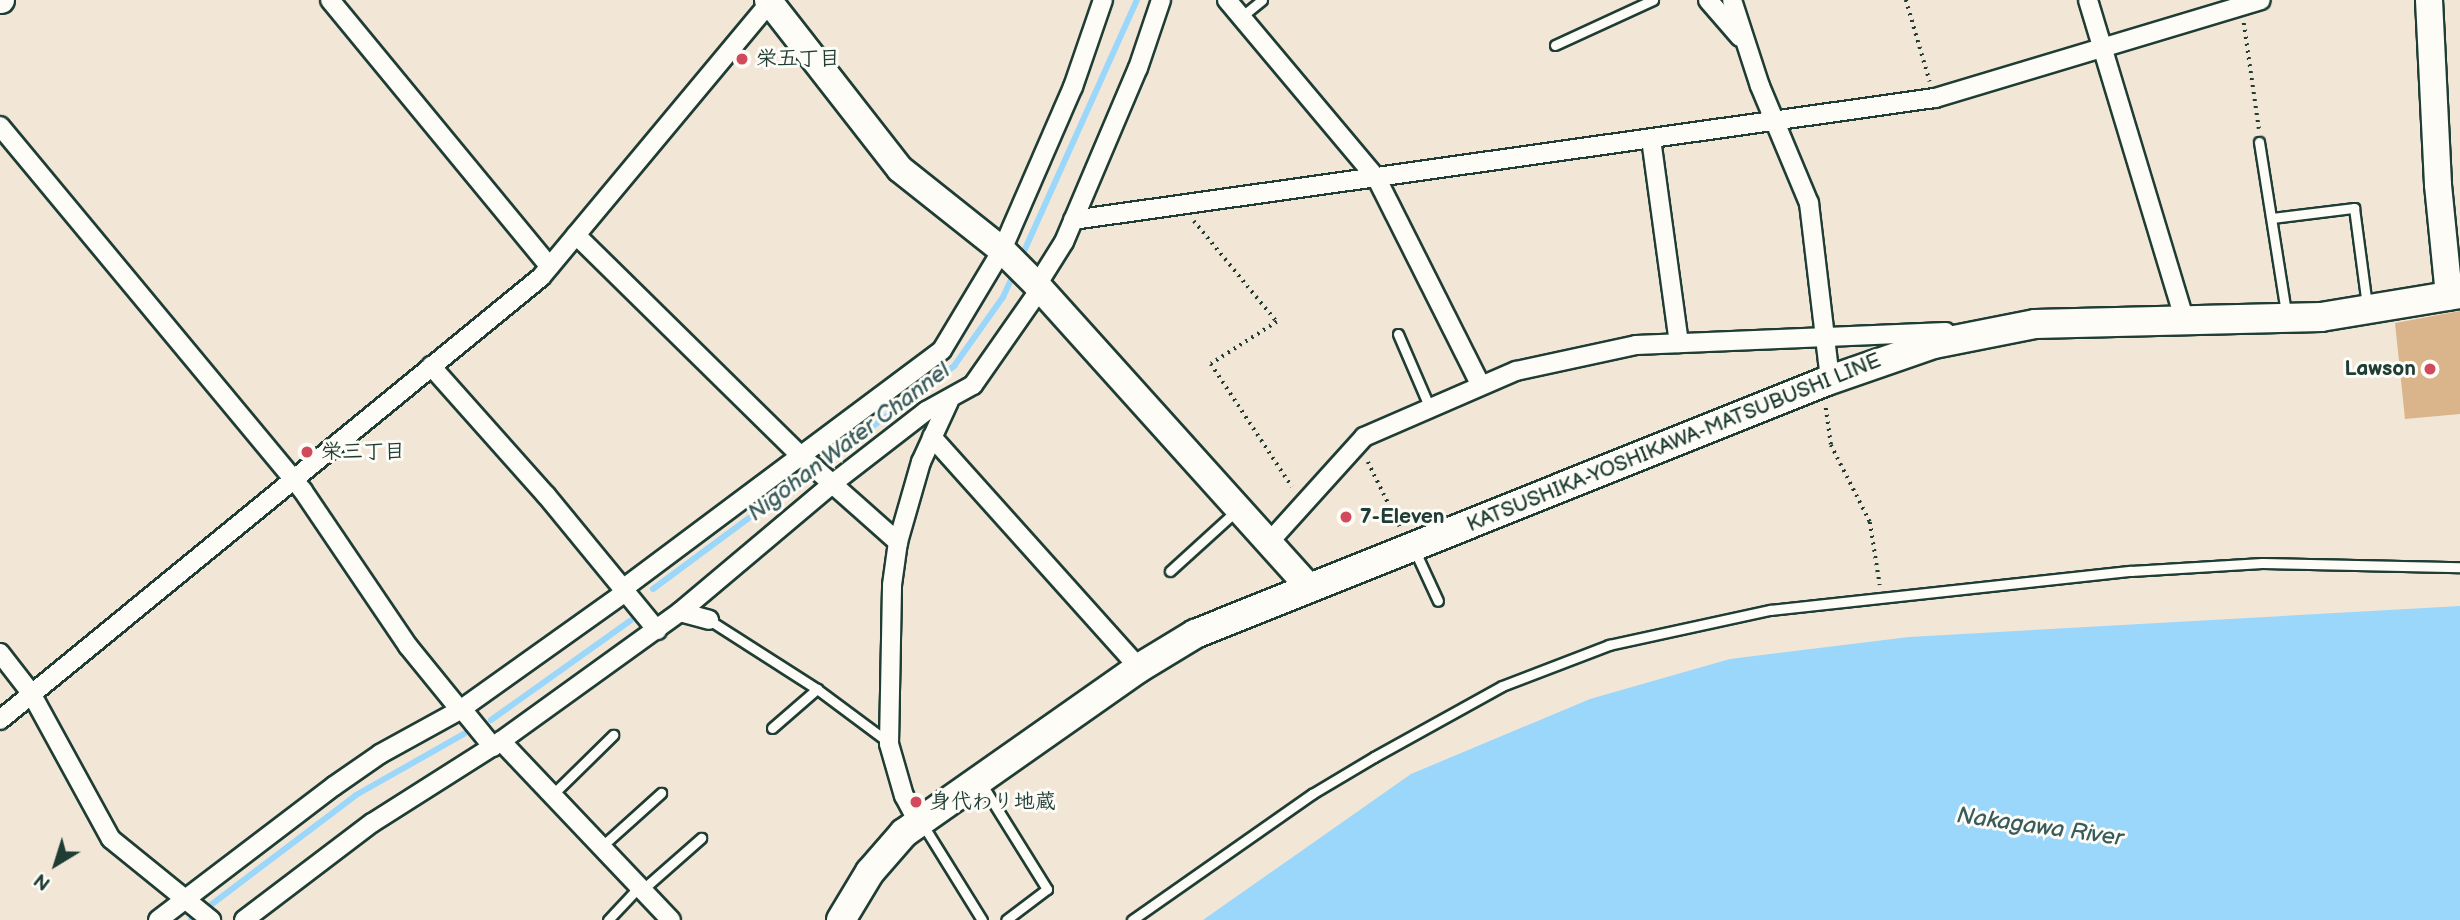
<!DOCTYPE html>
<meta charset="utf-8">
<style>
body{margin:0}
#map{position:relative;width:2460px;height:920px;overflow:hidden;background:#f2e7d7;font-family:"Balsamiq Sans","Klee One",sans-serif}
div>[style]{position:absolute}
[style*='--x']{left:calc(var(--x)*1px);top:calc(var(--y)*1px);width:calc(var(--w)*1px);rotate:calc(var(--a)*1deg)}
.water>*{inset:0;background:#9bd6fb}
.stream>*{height:6px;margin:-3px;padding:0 3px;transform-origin:3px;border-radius:3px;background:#9bd6fb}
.building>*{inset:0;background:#dab58b}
.path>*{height:3.5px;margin-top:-1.75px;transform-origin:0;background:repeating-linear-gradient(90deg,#1f3d34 0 2px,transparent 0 7px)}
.roads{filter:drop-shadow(2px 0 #1f3d34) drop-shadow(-2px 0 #1f3d34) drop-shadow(0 2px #1f3d34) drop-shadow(0 -2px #1f3d34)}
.lane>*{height:9px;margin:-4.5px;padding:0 4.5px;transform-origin:4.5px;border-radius:4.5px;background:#fdfcf7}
.street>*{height:18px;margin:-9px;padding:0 9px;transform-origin:9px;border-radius:9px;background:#fdfcf7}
.secondary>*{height:26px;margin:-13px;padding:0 13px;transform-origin:13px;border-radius:13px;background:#fdfcf7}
.primary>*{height:28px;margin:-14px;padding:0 14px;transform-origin:14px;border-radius:14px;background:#fdfcf7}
.dots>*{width:19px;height:19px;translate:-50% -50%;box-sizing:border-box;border:4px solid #fdfcf7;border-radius:50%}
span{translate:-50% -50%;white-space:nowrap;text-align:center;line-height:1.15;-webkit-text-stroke:6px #fdfcf7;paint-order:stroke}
.poi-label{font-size:21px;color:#1f3d34;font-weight:700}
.left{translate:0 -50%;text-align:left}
.right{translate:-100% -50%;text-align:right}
.street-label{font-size:21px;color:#1f3d34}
.water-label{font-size:23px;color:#385c5c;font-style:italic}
.north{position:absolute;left:21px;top:829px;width:70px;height:70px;-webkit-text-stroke:5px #fdfcf7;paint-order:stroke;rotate:218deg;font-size:19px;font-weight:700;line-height:28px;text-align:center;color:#1f3d34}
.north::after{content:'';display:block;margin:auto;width:24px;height:32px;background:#1f3d34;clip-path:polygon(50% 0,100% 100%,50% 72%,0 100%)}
</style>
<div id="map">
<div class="water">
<i style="clip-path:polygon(2460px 606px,2460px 920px,1203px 920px,1411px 774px,1590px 699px,1730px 659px,1909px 637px)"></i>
</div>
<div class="stream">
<i style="--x:1021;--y:258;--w:283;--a:-65.8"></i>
<i style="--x:653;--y:589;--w:375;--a:-36.5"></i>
<i style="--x:954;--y:366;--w:85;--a:-54.6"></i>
<i style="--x:1003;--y:297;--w:29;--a:-65"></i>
<i style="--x:491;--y:720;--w:171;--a:-35.5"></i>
<i style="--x:191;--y:920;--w:207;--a:-37.1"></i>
<i style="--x:356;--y:795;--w:124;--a:-29.5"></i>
</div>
<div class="building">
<i style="clip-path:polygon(2460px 311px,2460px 414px,2405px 419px,2395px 323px)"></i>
</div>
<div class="path">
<i style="--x:1906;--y:0;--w:85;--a:73.7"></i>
<i style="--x:2244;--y:23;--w:107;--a:81.9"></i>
<i style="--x:1194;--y:221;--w:131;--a:50.6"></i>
<i style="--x:1277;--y:322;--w:78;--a:147.5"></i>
<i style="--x:1211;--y:364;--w:147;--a:56.6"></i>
<i style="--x:1826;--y:408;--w:37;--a:82"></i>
<i style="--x:1831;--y:445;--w:86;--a:63.1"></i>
<i style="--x:1870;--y:522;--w:64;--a:81"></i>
<i style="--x:1368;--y:462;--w:72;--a:63.8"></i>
</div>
<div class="roads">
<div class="lane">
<i style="--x:1241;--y:17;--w:27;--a:-39"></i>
<i style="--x:1555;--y:45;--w:108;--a:-24.7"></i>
<i style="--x:2259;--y:142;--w:173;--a:81"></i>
<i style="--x:2272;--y:218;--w:83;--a:-7"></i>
<i style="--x:2354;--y:208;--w:99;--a:82.4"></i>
<i style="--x:1398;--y:334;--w:78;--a:66.7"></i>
<i style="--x:1414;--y:549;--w:57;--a:65.2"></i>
<i style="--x:1170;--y:571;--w:89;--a:-42.3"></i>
<i style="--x:709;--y:620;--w:128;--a:32.6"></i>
<i style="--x:817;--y:689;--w:89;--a:36.7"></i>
<i style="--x:772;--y:728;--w:60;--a:-40.9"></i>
<i style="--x:981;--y:783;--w:125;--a:58.1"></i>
<i style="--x:1047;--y:889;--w:51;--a:142.9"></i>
<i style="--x:552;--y:795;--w:86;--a:-44.5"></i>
<i style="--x:923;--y:825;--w:112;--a:58.2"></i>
<i style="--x:601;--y:847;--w:81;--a:-42"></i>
<i style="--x:642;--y:890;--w:79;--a:-41.4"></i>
<i style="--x:608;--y:920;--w:45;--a:-46.8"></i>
<i style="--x:1132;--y:920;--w:220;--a:-35"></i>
<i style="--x:1312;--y:794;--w:72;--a:-30.8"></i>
<i style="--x:1374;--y:757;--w:146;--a:-29"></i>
<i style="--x:1502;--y:686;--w:115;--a:-21"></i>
<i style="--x:1609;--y:645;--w:165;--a:-12.3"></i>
<i style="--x:1770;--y:610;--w:363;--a:-6.2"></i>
<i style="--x:2131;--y:571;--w:131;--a:-3.5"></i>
<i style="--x:2262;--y:563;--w:198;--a:1.2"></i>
</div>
<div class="street">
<i style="--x:330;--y:0;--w:345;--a:50.5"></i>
<i style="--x:1227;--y:0;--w:234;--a:50"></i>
<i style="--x:1377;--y:179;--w:229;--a:63.3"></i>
<i style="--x:1708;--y:0;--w:49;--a:49.1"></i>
<i style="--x:1732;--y:0;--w:90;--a:72"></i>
<i style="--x:1760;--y:86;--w:127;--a:67.3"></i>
<i style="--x:1809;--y:203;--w:177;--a:83.2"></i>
<i style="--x:2088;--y:0;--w:331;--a:73.2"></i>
<i style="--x:0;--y:126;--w:474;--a:50.3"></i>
<i style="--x:303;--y:491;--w:187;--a:55.9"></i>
<i style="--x:408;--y:646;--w:82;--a:50.9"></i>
<i style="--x:1651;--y:139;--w:206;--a:82.2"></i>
<i style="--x:1073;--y:220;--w:871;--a:-8.06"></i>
<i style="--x:1935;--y:98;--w:340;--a:-16.7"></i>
<i style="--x:576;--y:235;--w:315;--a:44.5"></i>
<i style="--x:801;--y:456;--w:130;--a:41.6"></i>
<i style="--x:1037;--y:285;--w:51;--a:-57.9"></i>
<i style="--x:1064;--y:242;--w:189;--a:-67"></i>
<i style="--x:1138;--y:68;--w:72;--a:-71.3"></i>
<i style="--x:431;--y:366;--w:173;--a:48.3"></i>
<i style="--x:546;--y:495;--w:175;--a:50.6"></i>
<i style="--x:932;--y:437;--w:310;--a:48.1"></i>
<i style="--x:1271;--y:540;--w:139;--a:-47.9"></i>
<i style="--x:1364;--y:437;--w:166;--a:-23.5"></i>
<i style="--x:1516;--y:371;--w:123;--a:-12.2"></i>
<i style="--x:1636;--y:345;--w:310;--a:-2.4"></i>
<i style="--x:624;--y:588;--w:397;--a:-36.8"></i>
<i style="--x:942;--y:350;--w:117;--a:-59"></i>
<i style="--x:1002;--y:250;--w:178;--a:-66.5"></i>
<i style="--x:1073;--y:87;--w:92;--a:-71"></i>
<i style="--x:680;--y:612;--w:199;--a:-40.1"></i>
<i style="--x:832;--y:484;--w:119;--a:-37.8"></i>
<i style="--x:926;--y:411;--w:54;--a:-29"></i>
<i style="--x:973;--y:385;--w:117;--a:-55.1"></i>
<i style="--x:0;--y:653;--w:51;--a:52.2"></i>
<i style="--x:31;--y:693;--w:166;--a:61.3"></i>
<i style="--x:111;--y:839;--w:129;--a:39"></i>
<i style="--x:462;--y:709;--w:49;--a:50.8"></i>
<i style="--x:0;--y:720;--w:699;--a:-39.31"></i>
<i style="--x:541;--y:277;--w:361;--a:-50.2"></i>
<i style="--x:501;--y:741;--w:247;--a:46.5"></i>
<i style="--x:918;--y:822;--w:30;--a:-118"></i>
<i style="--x:904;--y:796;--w:54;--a:-106.1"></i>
<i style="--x:889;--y:744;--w:159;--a:-88.9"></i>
<i style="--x:892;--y:585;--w:43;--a:-82.1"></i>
<i style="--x:898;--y:542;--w:83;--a:-74"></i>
<i style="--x:921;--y:462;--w:67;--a:-65.3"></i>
<i style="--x:158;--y:920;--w:221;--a:-37.3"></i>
<i style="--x:334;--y:786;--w:56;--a:-34.8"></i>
<i style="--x:380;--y:754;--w:91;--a:-28.8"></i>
<i style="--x:460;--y:710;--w:205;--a:-35.5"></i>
<i style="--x:244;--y:920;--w:161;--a:-37.2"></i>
<i style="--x:372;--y:823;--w:153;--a:-32.4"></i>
<i style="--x:501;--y:741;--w:221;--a:-35.8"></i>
<i style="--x:680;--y:612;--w:30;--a:15"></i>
</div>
<div class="secondary">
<i style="--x:0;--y:0;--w:1;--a:0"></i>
<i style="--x:768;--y:0;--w:214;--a:52"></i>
<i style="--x:900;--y:169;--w:130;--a:38.5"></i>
<i style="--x:1002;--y:250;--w:49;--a:45"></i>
<i style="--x:1037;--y:285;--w:408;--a:48"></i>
<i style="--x:2429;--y:0;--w:185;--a:87.2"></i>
<i style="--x:2438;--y:185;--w:112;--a:84.3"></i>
</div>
<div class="primary">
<i style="--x:841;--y:920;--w:56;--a:-58.9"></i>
<i style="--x:870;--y:872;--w:52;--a:-48.9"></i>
<i style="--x:904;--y:833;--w:287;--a:-35.1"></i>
<i style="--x:1139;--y:668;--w:66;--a:-31.3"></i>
<i style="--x:1195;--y:634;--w:678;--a:-21.83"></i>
<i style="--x:1824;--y:382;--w:116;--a:-19.1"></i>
<i style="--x:1934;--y:344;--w:103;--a:-11.2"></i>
<i style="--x:2035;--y:324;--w:286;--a:-1.4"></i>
<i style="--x:2321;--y:317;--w:141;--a:-9.4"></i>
</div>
</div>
<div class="dots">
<i style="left:742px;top:59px;background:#d1495b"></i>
<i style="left:2430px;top:369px;background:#d1495b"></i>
<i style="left:307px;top:452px;background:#d1495b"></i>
<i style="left:1346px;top:517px;background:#d1495b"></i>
<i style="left:916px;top:802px;background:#d1495b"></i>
</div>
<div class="poi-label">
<span class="left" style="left:756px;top:59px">栄五丁目</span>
<span class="right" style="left:2416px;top:369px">Lawson</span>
<span class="left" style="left:321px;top:452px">栄三丁目</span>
<span class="left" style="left:1360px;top:517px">7-Eleven</span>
<span class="left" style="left:930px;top:802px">身代わり地蔵</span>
</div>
<div class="street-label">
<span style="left:1674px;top:443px;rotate:-22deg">KATSUSHIKA-YOSHIKAWA-MATSUBUSHI LINE</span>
</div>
<div class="water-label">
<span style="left:849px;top:442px;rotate:-37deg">Nigohan Water Channel</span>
<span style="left:2040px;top:827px;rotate:8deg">Nakagawa River</span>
</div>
<div class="north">N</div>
</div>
